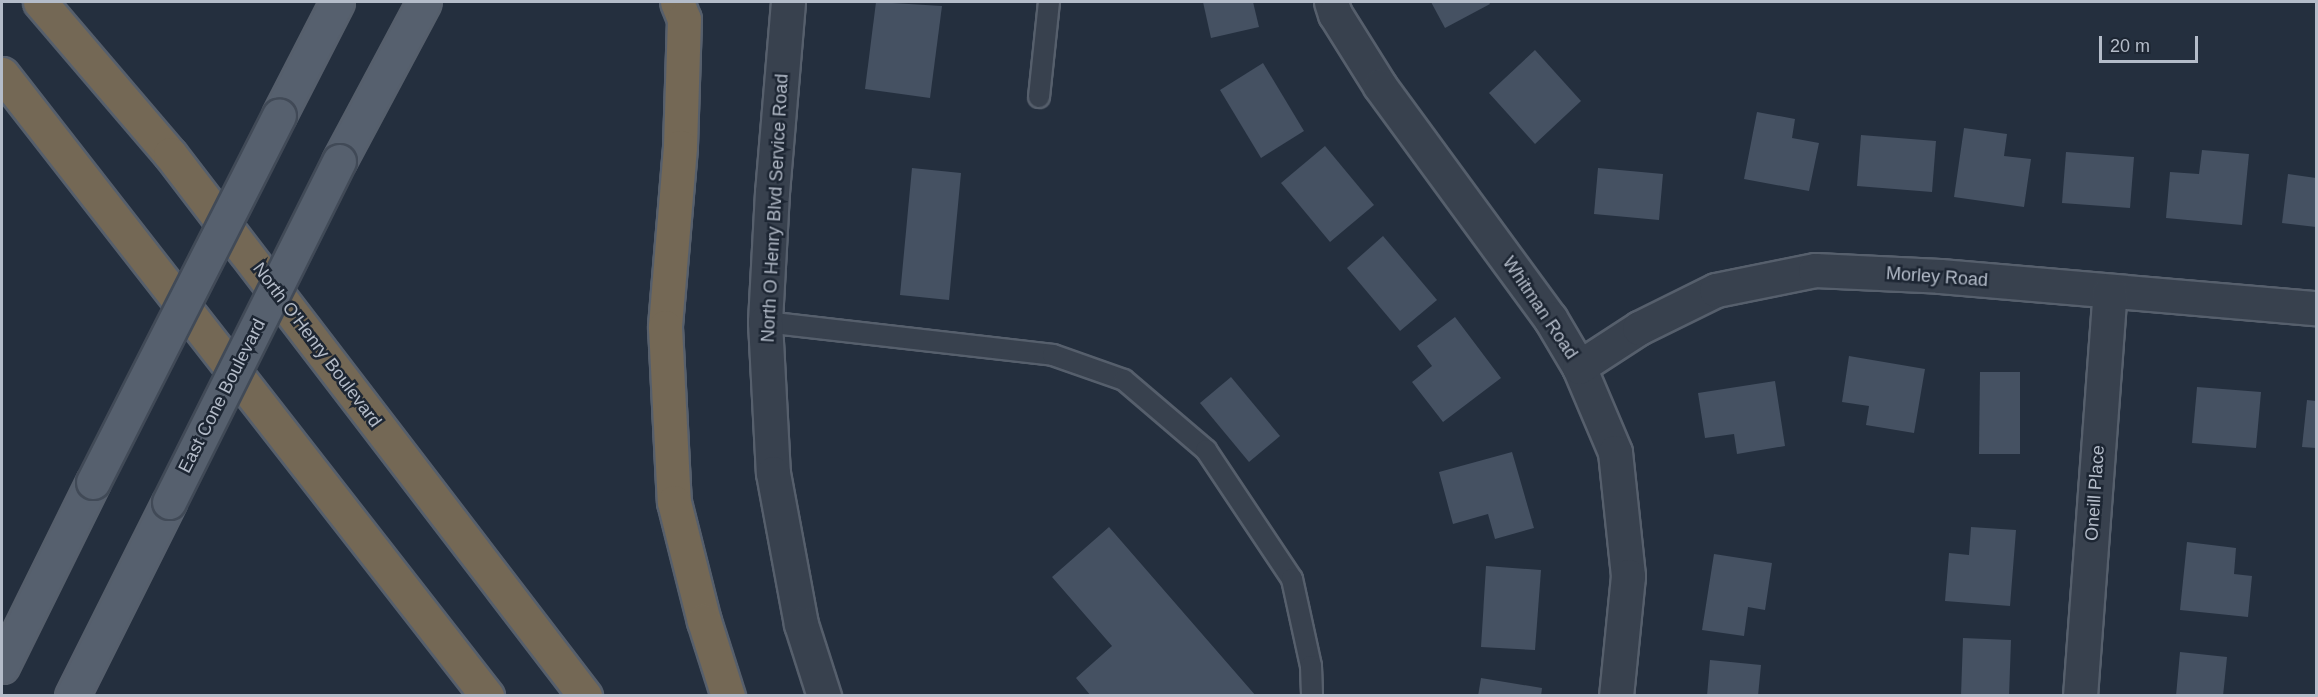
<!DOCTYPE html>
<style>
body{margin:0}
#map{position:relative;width:2318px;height:697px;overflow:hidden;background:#242f3e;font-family:Arial,sans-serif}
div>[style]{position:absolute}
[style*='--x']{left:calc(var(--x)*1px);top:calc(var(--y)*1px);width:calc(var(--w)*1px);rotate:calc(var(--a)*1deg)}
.building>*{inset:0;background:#455162}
.roads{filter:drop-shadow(2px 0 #565f6c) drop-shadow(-2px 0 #565f6c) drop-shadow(0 2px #565f6c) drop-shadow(0 -2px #565f6c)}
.service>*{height:20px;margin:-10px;padding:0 10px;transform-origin:10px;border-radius:10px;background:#38414e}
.minor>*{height:33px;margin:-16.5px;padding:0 16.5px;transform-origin:16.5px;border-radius:16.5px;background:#38414e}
.primary>*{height:33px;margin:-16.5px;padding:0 16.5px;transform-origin:16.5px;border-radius:16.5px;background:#56606e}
.motorway>*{height:33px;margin:-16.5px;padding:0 16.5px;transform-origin:16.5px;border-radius:16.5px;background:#746855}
.bridges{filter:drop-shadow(2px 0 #414a57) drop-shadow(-2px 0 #414a57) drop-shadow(0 2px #414a57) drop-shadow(0 -2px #414a57)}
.primary-bridge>*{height:33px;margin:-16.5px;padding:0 16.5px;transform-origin:16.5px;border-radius:16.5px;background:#56606e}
span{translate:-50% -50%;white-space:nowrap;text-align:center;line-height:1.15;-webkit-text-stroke:5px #1d2633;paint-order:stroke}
.street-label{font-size:18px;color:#b4bcc9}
.frame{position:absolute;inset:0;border:3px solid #b4bcc9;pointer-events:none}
.scale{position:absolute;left:2099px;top:36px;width:99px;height:27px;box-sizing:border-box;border:3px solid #b4bcc9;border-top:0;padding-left:8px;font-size:18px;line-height:21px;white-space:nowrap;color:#b4bcc9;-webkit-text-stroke:4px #1d2633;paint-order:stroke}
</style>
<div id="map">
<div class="building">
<i style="clip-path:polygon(876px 2px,942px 6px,930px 98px,865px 89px)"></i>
<i style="clip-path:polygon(1203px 2px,1253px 2px,1259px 27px,1211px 38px)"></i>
<i style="clip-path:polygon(1431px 2px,1489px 2px,1490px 4px,1445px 28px)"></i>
<i style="clip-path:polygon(1535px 50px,1581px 101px,1535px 144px,1489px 93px)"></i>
<i style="clip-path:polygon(1263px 63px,1304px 131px,1261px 158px,1220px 90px)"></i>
<i style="clip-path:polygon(1757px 112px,1795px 119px,1792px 138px,1819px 143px,1809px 191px,1744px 179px)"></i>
<i style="clip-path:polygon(1964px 128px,2007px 134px,2004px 156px,2031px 159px,2024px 207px,1954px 197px)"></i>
<i style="clip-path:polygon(1861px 135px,1936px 141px,1932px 192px,1857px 186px)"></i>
<i style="clip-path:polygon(1325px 146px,1374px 205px,1330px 242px,1281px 183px)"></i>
<i style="clip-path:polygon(2202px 150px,2249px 154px,2242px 225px,2166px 218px,2170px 172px,2199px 174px)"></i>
<i style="clip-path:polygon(2066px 152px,2134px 157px,2130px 208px,2062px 203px)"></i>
<i style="clip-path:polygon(912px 168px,961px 173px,949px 300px,900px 295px)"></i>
<i style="clip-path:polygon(1598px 168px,1663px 174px,1659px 220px,1594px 214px)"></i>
<i style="clip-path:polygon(2288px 174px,2316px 178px,2316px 227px,2282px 223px)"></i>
<i style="clip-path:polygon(1383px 236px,1437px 300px,1400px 331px,1347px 268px)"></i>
<i style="clip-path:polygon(1455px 317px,1501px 378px,1443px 422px,1412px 382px,1432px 366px,1417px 346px)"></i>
<i style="clip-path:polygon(1849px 356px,1925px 369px,1914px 433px,1866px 425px,1869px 406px,1842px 402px)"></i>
<i style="clip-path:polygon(1980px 372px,2020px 372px,2020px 454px,1979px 454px)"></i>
<i style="clip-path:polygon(1231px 377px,1280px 436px,1249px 462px,1200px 403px)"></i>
<i style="clip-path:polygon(1775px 381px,1785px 446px,1737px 454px,1734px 434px,1705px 438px,1698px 393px)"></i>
<i style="clip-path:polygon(2197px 387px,2261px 392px,2256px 448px,2192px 443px)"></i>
<i style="clip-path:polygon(2307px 400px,2316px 401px,2316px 448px,2302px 447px)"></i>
<i style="clip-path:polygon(1512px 452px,1534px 528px,1495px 539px,1488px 514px,1453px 524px,1439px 472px)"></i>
<i style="clip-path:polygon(1109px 527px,1256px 696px,1091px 696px,1076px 678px,1112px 646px,1052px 577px)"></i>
<i style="clip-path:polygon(1971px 527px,2016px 530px,2010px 606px,1945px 601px,1949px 553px,1969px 555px)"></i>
<i style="clip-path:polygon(2187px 542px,2236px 548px,2234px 574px,2252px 576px,2248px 617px,2180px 610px)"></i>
<i style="clip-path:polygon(1714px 554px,1772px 563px,1765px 610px,1748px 607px,1744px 636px,1702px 630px)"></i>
<i style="clip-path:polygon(1486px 566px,1541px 570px,1535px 650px,1481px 647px)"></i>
<i style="clip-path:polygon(1963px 638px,2011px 640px,2009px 696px,1961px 696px)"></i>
<i style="clip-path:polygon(2180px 652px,2227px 657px,2223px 696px,2176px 696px)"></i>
<i style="clip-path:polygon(1710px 660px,1761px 665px,1758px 696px,1707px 696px)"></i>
<i style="clip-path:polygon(1481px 678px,1542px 688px,1541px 696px,1478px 696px)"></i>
</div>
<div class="roads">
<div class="service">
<i style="--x:1039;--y:97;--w:96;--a:-84"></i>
<i style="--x:765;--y:322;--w:290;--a:6.5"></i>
<i style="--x:1053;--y:355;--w:75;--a:19.4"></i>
<i style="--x:1124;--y:380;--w:108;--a:40.5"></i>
<i style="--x:1206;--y:450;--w:155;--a:56.3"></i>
<i style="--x:1292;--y:579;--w:89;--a:77.7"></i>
<i style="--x:1311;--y:666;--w:30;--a:88"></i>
</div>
<div class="minor">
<i style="--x:788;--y:2;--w:191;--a:94.8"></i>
<i style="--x:772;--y:192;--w:130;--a:93.1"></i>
<i style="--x:765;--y:322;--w:151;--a:87"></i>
<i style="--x:773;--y:473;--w:154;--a:79.5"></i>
<i style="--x:801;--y:624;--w:76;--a:72.3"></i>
<i style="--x:1331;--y:2;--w:13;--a:72"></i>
<i style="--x:1335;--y:14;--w:85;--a:58"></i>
<i style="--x:1380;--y:86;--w:288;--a:53.8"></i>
<i style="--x:1550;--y:318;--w:57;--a:59.4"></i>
<i style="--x:1579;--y:367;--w:92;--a:67"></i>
<i style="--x:1615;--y:452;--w:125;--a:84"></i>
<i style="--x:1628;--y:576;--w:121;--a:95.7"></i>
<i style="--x:1579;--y:367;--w:72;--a:-33"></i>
<i style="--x:1639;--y:328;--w:86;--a:-26.3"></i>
<i style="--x:1716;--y:290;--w:101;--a:-11.4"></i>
<i style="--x:1815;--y:270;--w:125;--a:2.7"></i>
<i style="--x:1940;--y:276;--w:377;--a:4.9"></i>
<i style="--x:2080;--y:696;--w:406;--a:-85.8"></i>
</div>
<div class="primary">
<i style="--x:279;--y:115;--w:127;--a:-62.8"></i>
<i style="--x:339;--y:161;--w:180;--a:-61.9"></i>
<i style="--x:2;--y:666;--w:205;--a:-63.7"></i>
<i style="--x:72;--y:696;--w:217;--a:-63.4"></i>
</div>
<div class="motorway">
<i style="--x:40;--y:2;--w:200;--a:49.5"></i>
<i style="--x:170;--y:154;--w:683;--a:52.56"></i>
<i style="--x:677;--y:2;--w:18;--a:68"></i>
<i style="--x:684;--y:19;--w:128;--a:91.8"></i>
<i style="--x:680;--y:147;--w:181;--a:94.8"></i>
<i style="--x:665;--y:327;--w:175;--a:87.1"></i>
<i style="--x:674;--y:502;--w:123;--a:75.9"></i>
<i style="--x:704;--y:621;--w:79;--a:72.3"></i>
<i style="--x:2;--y:74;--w:789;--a:52.05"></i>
</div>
</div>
<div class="bridges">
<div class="primary-bridge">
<i style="--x:93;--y:482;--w:411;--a:-63.1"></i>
<i style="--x:169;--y:502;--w:381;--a:-63.5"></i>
</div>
</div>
<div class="street-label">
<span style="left:775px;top:208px;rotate:-87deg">North O Henry Blvd Service Road</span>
<span style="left:1937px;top:277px;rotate:4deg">Morley Road</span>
<span style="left:1540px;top:308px;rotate:56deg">Whitman Road</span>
<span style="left:317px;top:345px;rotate:53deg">North O'Henry Boulevard</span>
<span style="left:222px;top:396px;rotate:-63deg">East Cone Boulevard</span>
<span style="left:2095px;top:493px;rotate:-86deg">Oneill Place</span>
</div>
<div class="frame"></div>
<div class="scale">20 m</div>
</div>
